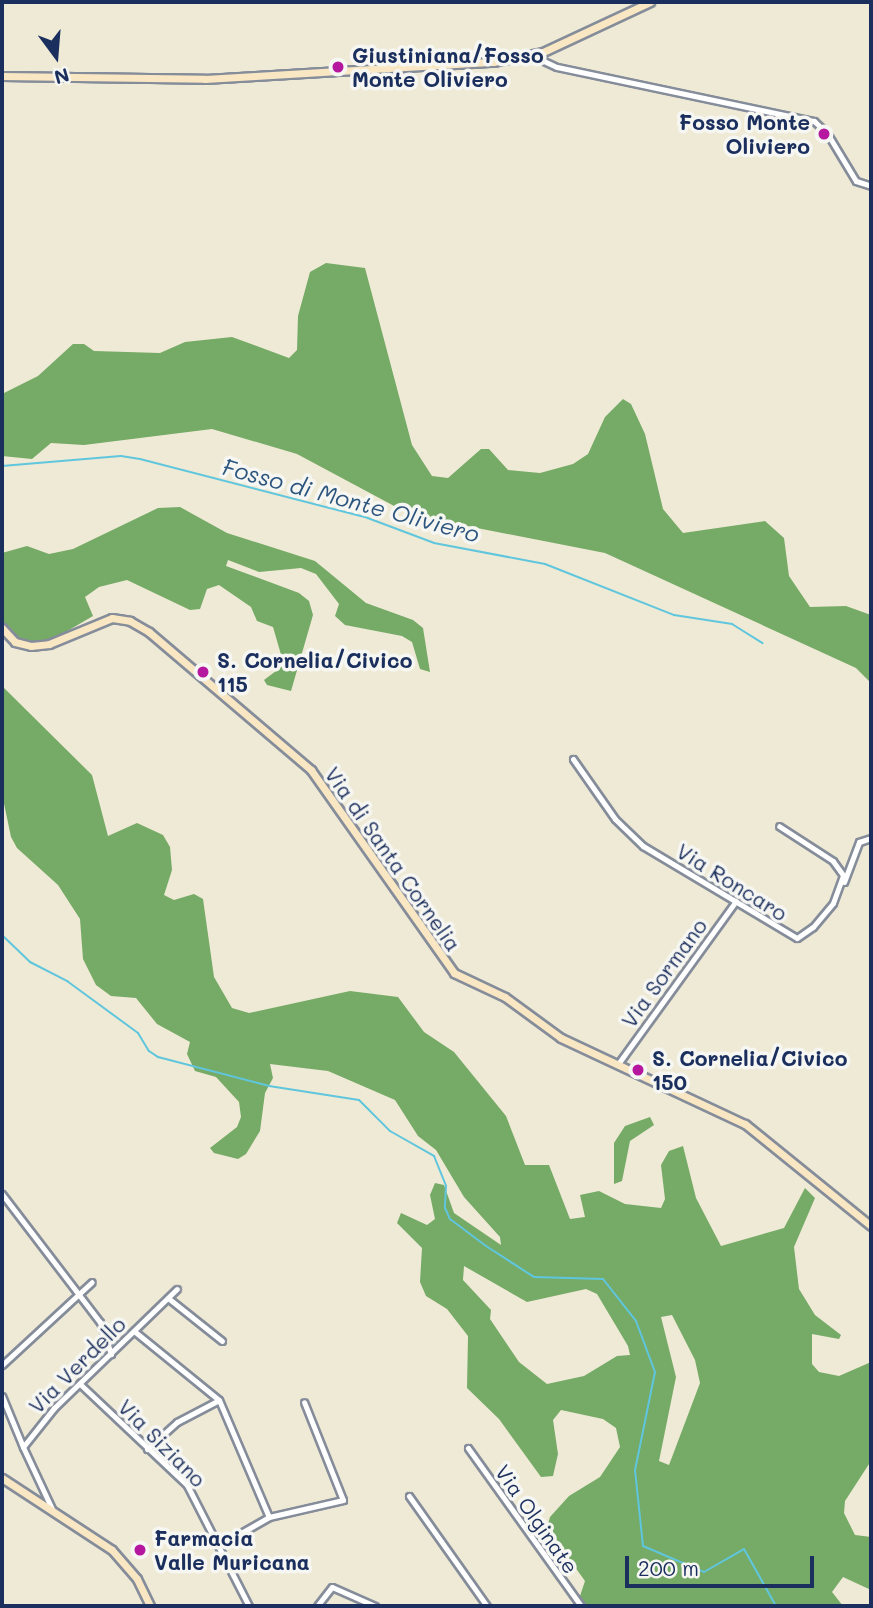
<!DOCTYPE html>
<style>
body{margin:0}
#map{position:relative;width:873px;height:1608px;overflow:hidden;background:#efead5;font-family:Mali,sans-serif}
div>[style]{position:absolute}
[style*='--x']{left:calc(var(--x)*1px);top:calc(var(--y)*1px);width:calc(var(--w)*1px);rotate:calc(var(--a)*1deg)}
.forest>*{inset:0;background:#75aa67}
.stream>*{height:2px;margin:-1px;padding:0 1px;transform-origin:1px;border-radius:1px;background:#60c6dd}
.roads{filter:drop-shadow(2px 0 #858c9a) drop-shadow(-2px 0 #858c9a) drop-shadow(0 2px #858c9a) drop-shadow(0 -2px #858c9a)}
.street>*{height:5px;margin:-2.5px;padding:0 2.5px;transform-origin:2.5px;border-radius:2.5px;background:#fff}
.secondary>*{height:7px;margin:-3.5px;padding:0 3.5px;transform-origin:3.5px;border-radius:3.5px;background:#f9e7c3}
.dots>*{width:19px;height:19px;translate:-50% -50%;box-sizing:border-box;border:4px solid #f6f6f2;border-radius:50%}
span{translate:-50% -50%;white-space:nowrap;text-align:center;line-height:1.15;-webkit-text-stroke:7px #f6f6f2;paint-order:stroke}
.poi-label{font-size:21px;color:#1b2f5e;font-weight:700}
.left{translate:0 -50%;text-align:left}
.right{translate:-100% -50%;text-align:right}
.street-label{font-size:21px;color:#1b2f5e}
.water-label{font-size:23px;color:#2c557e;font-style:italic}
.frame{position:absolute;inset:0;border:4px solid #1b2f5e;pointer-events:none}
.north{position:absolute;left:21px;top:21px;width:70px;height:70px;-webkit-text-stroke:5px #f6f6f2;paint-order:stroke;rotate:164deg;font-size:19px;font-weight:700;line-height:28px;text-align:center;color:#1b2f5e}
.north::after{content:'';display:block;margin:auto;width:24px;height:32px;background:#1b2f5e;clip-path:polygon(50% 0,100% 100%,50% 72%,0 100%)}
.scale{position:absolute;left:625px;top:1556px;width:189px;height:32px;box-sizing:border-box;border:4px solid #1b2f5e;border-top:0;padding-left:9px;font-size:21px;line-height:24px;white-space:nowrap;color:#1b2f5e;-webkit-text-stroke:5px #f6f6f2;paint-order:stroke}
</style>
<div id="map">
<div class="forest">
<i style="clip-path:polygon(326px 263px,365px 268px,412px 445px,432px 476px,448px 478px,481px 449px,489px 449px,508px 470px,540px 473px,573px 464px,588px 454px,605px 417px,623px 399px,631px 404px,645px 434px,663px 509px,683px 533px,765px 521px,784px 538px,789px 576px,810px 607px,846px 606px,871px 615px,871px 683px,856px 668px,605px 553px,411px 515px,297px 454px,212px 429px,84px 445px,51px 443px,32px 459px,2px 456px,2px 394px,38px 376px,73px 344px,84px 344px,94px 351px,160px 353px,185px 342px,232px 337px,289px 358px,297px 350px,298px 316px,310px 272px)"></i>
<i style="clip-path:polygon(180px 507px,227px 533px,315px 561px,366px 603px,413px 620px,423px 628px,430px 672px,420px 669px,412px 642px,402px 636px,345px 625px,335px 616px,339px 604px,316px 574px,301px 568px,259px 572px,228px 560px,226px 566px,299px 593px,309px 601px,313px 615px,291px 691px,267px 685px,264px 680px,284px 665px,273px 627px,257px 621px,251px 607px,219px 585px,207px 589px,200px 609px,190px 610px,127px 580px,99px 587px,85px 597px,93px 616px,57px 637px,36px 642px,20px 640px,2px 623px,2px 553px,27px 546px,49px 554px,73px 549px,158px 508px)"></i>
<i style="clip-path:polygon(evenodd,2px 686px,92px 775px,108px 836px,137px 823px,163px 835px,170px 847px,172px 870px,164px 895px,174px 900px,194px 894px,203px 899px,214px 977px,232px 1008px,249px 1013px,350px 991px,398px 997px,424px 1032px,454px 1052px,506px 1116px,525px 1165px,549px 1165px,570px 1219px,585px 1217px,580px 1195px,599px 1191px,625px 1204px,661px 1208px,665px 1199px,661px 1165px,669px 1151px,683px 1146px,696px 1198px,721px 1246px,784px 1228px,805px 1188px,815px 1198px,794px 1247px,799px 1289px,815px 1315px,841px 1335px,839px 1339px,812px 1334px,812px 1364px,819px 1372px,839px 1376px,871px 1362px,871px 1461px,845px 1501px,844px 1513px,855px 1535px,871px 1537px,871px 1590px,843px 1577px,832px 1592px,843px 1606px,587px 1606px,579px 1599px,585px 1581px,547px 1528px,550px 1517px,569px 1496px,600px 1477px,620px 1447px,616px 1428px,603px 1419px,561px 1410px,553px 1420px,558px 1454px,553px 1476px,541px 1477px,499px 1419px,467px 1388px,468px 1336px,447px 1309px,426px 1296px,420px 1282px,422px 1248px,397px 1223px,401px 1213px,427px 1225px,435px 1219px,430px 1195px,435px 1183px,444px 1185px,454px 1213px,501px 1245px,500px 1237px,464px 1197px,436px 1150px,418px 1136px,395px 1100px,328px 1071px,270px 1064px,273px 1078px,265px 1093px,260px 1131px,246px 1154px,238px 1159px,214px 1153px,210px 1148px,237px 1127px,241px 1117px,239px 1102px,216px 1077px,195px 1071px,187px 1054px,190px 1042px,157px 1024px,136px 998px,111px 996px,96px 985px,83px 959px,80px 919px,58px 885px,17px 848px,11px 837px,2px 794px,2px 686px,464px 1266px,527px 1302px,586px 1289px,597px 1294px,628px 1346px,630px 1355px,617px 1356px,584px 1376px,547px 1384px,519px 1362px,490px 1319px,491px 1310px,463px 1280px,464px 1266px,2px 686px,672px 1315px,695px 1360px,700px 1383px,669px 1465px,659px 1461px,676px 1377px,661px 1317px,672px 1315px)"></i>
<i style="clip-path:polygon(650px 1117px,654px 1125px,630px 1141px,622px 1181px,614px 1184px,614px 1143px,625px 1126px)"></i>
</div>
<div class="stream">
<i style="--x:2;--y:466;--w:119;--a:-4.8"></i>
<i style="--x:121;--y:456;--w:19;--a:9"></i>
<i style="--x:140;--y:459;--w:232;--a:14.5"></i>
<i style="--x:365;--y:517;--w:74;--a:20.6"></i>
<i style="--x:434;--y:543;--w:113;--a:10.7"></i>
<i style="--x:545;--y:564;--w:139;--a:21.6"></i>
<i style="--x:674;--y:615;--w:59;--a:8.8"></i>
<i style="--x:732;--y:624;--w:36;--a:32"></i>
<i style="--x:2;--y:935;--w:39;--a:44"></i>
<i style="--x:30;--y:962;--w:42;--a:27.2"></i>
<i style="--x:67;--y:981;--w:88;--a:36.2"></i>
<i style="--x:138;--y:1033;--w:21;--a:59"></i>
<i style="--x:149;--y:1051;--w:11;--a:34"></i>
<i style="--x:158;--y:1057;--w:115;--a:14.6"></i>
<i style="--x:269;--y:1086;--w:91;--a:8.8"></i>
<i style="--x:359;--y:1100;--w:44;--a:45"></i>
<i style="--x:390;--y:1131;--w:51;--a:29.6"></i>
<i style="--x:434;--y:1156;--w:32;--a:68"></i>
<i style="--x:446;--y:1186;--w:22;--a:93"></i>
<i style="--x:445;--y:1208;--w:12;--a:66"></i>
<i style="--x:450;--y:1219;--w:45;--a:36.9"></i>
<i style="--x:486;--y:1246;--w:57;--a:32.9"></i>
<i style="--x:534;--y:1277;--w:69;--a:1.7"></i>
<i style="--x:603;--y:1279;--w:53;--a:51.8"></i>
<i style="--x:636;--y:1321;--w:54;--a:69.6"></i>
<i style="--x:655;--y:1372;--w:100;--a:101.5"></i>
<i style="--x:635;--y:1470;--w:76;--a:84"></i>
<i style="--x:643;--y:1546;--w:66;--a:23.1"></i>
<i style="--x:704;--y:1572;--w:46;--a:-29.9"></i>
<i style="--x:744;--y:1549;--w:65;--a:60.7"></i>
</div>
<div class="roads">
<div class="street">
<i style="--x:533;--y:56;--w:26;--a:25"></i>
<i style="--x:557;--y:67;--w:263;--a:11.9"></i>
<i style="--x:814;--y:121;--w:18;--a:43"></i>
<i style="--x:827;--y:133;--w:56;--a:58.9"></i>
<i style="--x:856;--y:181;--w:16;--a:18"></i>
<i style="--x:573;--y:759;--w:73;--a:55"></i>
<i style="--x:615;--y:819;--w:39;--a:44"></i>
<i style="--x:643;--y:846;--w:179;--a:30.9"></i>
<i style="--x:797;--y:938;--w:19;--a:-35"></i>
<i style="--x:813;--y:927;--w:31;--a:-50"></i>
<i style="--x:833;--y:903;--w:30;--a:-70"></i>
<i style="--x:843;--y:875;--w:17;--a:-126"></i>
<i style="--x:833;--y:861;--w:64;--a:-147.1"></i>
<i style="--x:844;--y:882;--w:43;--a:-69.4"></i>
<i style="--x:859;--y:842;--w:13;--a:-18"></i>
<i style="--x:618;--y:1064;--w:201;--a:-54.1"></i>
<i style="--x:2;--y:1194;--w:161;--a:52.6"></i>
<i style="--x:100;--y:1322;--w:34;--a:71"></i>
<i style="--x:168;--y:1298;--w:69;--a:38.5"></i>
<i style="--x:134;--y:1331;--w:109;--a:39.1"></i>
<i style="--x:219;--y:1400;--w:127;--a:66.9"></i>
<i style="--x:2;--y:1365;--w:122;--a:-42.7"></i>
<i style="--x:80;--y:1384;--w:147;--a:43.3"></i>
<i style="--x:187;--y:1485;--w:136;--a:62.9"></i>
<i style="--x:2;--y:1396;--w:55;--a:67.6"></i>
<i style="--x:468;--y:1448;--w:194;--a:54.4"></i>
<i style="--x:147;--y:1449;--w:40;--a:-42"></i>
<i style="--x:177;--y:1422;--w:47;--a:-27.6"></i>
<i style="--x:409;--y:1496;--w:135;--a:54.7"></i>
<i style="--x:53;--y:1511;--w:71;--a:-115.1"></i>
<i style="--x:23;--y:1447;--w:50;--a:-51.5"></i>
<i style="--x:54;--y:1408;--w:171;--a:-44.1"></i>
<i style="--x:220;--y:1545;--w:56;--a:-29.7"></i>
<i style="--x:269;--y:1517;--w:76;--a:-12.9"></i>
<i style="--x:343;--y:1500;--w:105;--a:-111.7"></i>
<i style="--x:317;--y:1606;--w:24;--a:-52"></i>
<i style="--x:332;--y:1587;--w:47;--a:23.8"></i>
</div>
<div class="secondary">
<i style="--x:2;--y:76;--w:203;--a:0.8"></i>
<i style="--x:205;--y:79;--w:289;--a:-3.4"></i>
<i style="--x:493;--y:62;--w:51;--a:-11.3"></i>
<i style="--x:543;--y:52;--w:118;--a:-25"></i>
<i style="--x:2;--y:628;--w:19;--a:47"></i>
<i style="--x:15;--y:642;--w:16;--a:14"></i>
<i style="--x:31;--y:646;--w:18;--a:-6"></i>
<i style="--x:49;--y:644;--w:68;--a:-22.4"></i>
<i style="--x:112;--y:618;--w:18;--a:9"></i>
<i style="--x:130;--y:621;--w:22;--a:30"></i>
<i style="--x:149;--y:632;--w:213;--a:40.4"></i>
<i style="--x:311;--y:770;--w:248;--a:54.8"></i>
<i style="--x:454;--y:973;--w:56;--a:25.2"></i>
<i style="--x:505;--y:997;--w:69;--a:36.2"></i>
<i style="--x:561;--y:1038;--w:203;--a:25.1"></i>
<i style="--x:745;--y:1124;--w:162;--a:39"></i>
<i style="--x:2;--y:1478;--w:131;--a:33.2"></i>
<i style="--x:112;--y:1550;--w:38;--a:49"></i>
<i style="--x:137;--y:1579;--w:30;--a:64"></i>
</div>
</div>
<div class="dots">
<i style="left:338px;top:67px;background:#b5179e"></i>
<i style="left:824px;top:134px;background:#b5179e"></i>
<i style="left:203px;top:672px;background:#b5179e"></i>
<i style="left:638px;top:1070px;background:#b5179e"></i>
<i style="left:140px;top:1550px;background:#b5179e"></i>
</div>
<div class="poi-label">
<span class="left" style="left:352px;top:67px">Giustiniana/Fosso<br>Monte Oliviero</span>
<span class="right" style="left:810px;top:134px">Fosso Monte<br>Oliviero</span>
<span class="left" style="left:217px;top:672px">S. Cornelia/Civico<br>115</span>
<span class="left" style="left:652px;top:1070px">S. Cornelia/Civico<br>150</span>
<span class="left" style="left:154px;top:1550px">Farmacia<br>Valle Muricana</span>
</div>
<div class="street-label">
<span style="left:393px;top:859px;rotate:55deg">Via di Santa Cornelia</span>
<span style="left:732px;top:882px;rotate:32deg">Via Roncaro</span>
<span style="left:664px;top:973px;rotate:-54deg">Via Sormano</span>
<span style="left:77px;top:1365px;rotate:-45deg">Via Verdello</span>
<span style="left:162px;top:1443px;rotate:45deg">Via Siziano</span>
<span style="left:537px;top:1519px;rotate:55deg">Via Olginate</span>
</div>
<div class="water-label">
<span style="left:351px;top:500px;rotate:15deg">Fosso di Monte Oliviero</span>
</div>
<div class="frame"></div>
<div class="north">N</div>
<div class="scale">200 m</div>
</div>
